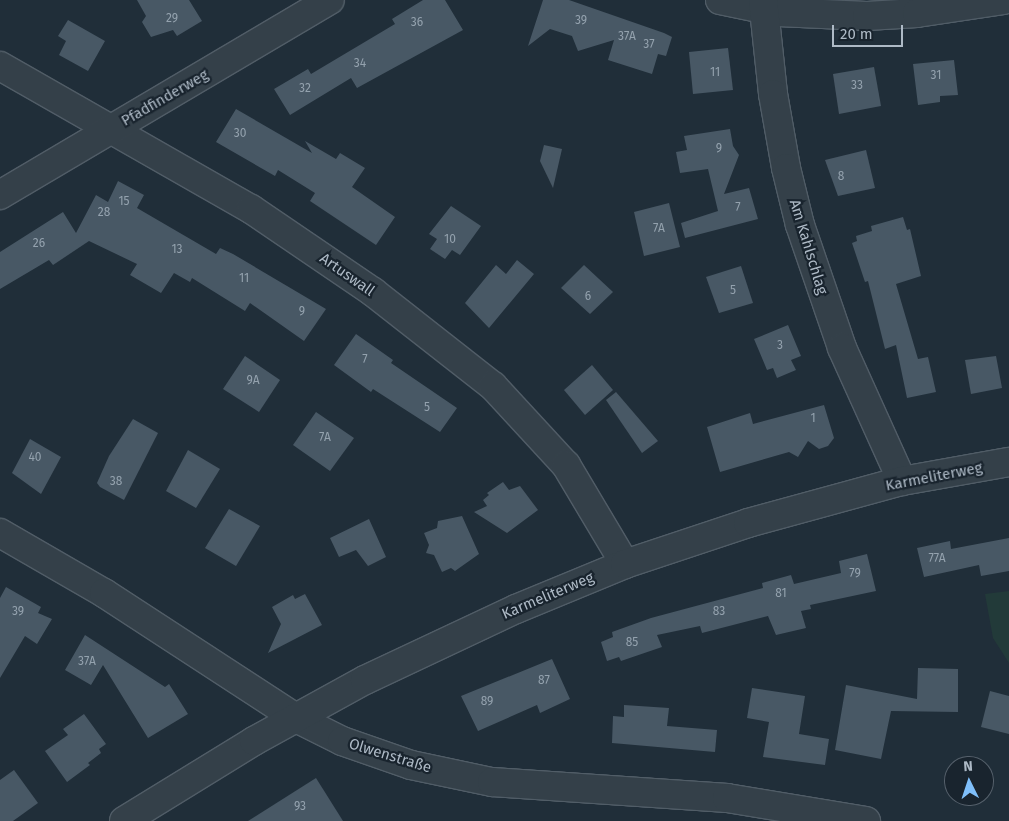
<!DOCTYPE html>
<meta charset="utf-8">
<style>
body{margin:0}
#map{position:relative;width:1009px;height:821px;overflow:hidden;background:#202e39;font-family:"Fira Sans",sans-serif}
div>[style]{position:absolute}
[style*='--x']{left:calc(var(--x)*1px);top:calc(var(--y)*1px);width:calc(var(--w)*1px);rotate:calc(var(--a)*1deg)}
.green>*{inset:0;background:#223a39}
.building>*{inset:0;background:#485865}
.roads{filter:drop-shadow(1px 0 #515d67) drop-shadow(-1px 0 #515d67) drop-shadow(0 1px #515d67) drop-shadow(0 -1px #515d67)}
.minor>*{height:28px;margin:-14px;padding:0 14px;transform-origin:14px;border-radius:14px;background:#344049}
span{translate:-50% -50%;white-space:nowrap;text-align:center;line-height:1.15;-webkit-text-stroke:4.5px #19242e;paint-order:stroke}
.number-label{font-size:12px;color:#94a2ae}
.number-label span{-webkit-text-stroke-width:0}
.street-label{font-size:15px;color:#aebac6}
.north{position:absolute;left:944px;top:756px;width:50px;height:50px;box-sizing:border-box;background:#19242e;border:1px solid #55606b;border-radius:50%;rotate:356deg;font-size:14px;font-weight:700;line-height:20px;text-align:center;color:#aebac6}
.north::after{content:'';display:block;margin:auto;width:18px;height:22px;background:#7fbffa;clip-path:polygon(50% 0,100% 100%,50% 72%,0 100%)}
.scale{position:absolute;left:832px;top:25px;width:71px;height:22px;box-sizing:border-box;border:2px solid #aebac6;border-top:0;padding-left:6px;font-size:15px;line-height:18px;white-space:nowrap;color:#aebac6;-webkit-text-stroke:4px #19242e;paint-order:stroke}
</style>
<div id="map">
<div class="green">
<i style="clip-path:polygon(1009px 591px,1009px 663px,993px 638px,985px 594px)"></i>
</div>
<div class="building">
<i style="clip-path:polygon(137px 0,189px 0,202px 21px,177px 36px,173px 30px,151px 37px,142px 22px,146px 16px)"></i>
<i style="clip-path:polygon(423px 0,445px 0,463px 30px,357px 88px,351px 78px,290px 115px,274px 89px,308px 69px,311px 74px,395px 24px,392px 19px)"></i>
<i style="clip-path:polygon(543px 0,569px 0,664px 33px,672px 37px,666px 56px,658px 54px,652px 74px,608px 60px,614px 40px,578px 51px,572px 36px,550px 29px,528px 46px)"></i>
<i style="clip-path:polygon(68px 20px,105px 41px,88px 71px,59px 55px,66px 41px,58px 36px)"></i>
<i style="clip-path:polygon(728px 48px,733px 90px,693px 94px,689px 52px)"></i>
<i style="clip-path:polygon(954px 60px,958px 95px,940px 96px,940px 102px,918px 105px,913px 64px)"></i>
<i style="clip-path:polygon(874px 67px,881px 106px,839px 114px,833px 74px)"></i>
<i style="clip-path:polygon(236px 109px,312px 153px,305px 141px,336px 159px,340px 153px,365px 168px,352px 187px,395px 217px,376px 245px,310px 201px,315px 193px,278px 170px,275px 176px,216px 142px)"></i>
<i style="clip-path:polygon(730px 129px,733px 146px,739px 155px,724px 194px,749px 188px,758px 219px,685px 238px,681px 223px,718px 211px,708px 169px,680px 173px,676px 152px,687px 150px,684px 136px)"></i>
<i style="clip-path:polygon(544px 145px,562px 149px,553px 188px,540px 161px)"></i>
<i style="clip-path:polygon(866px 150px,875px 188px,838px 196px,825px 160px)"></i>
<i style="clip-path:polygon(118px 181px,144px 195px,137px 208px,216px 254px,220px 248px,233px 254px,326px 309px,304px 341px,250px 303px,245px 311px,192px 278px,190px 282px,174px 273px,161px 293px,130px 275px,137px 264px,89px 241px,53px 265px,49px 260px,0 289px,0 252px,63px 212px,76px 233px,96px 195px,108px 202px)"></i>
<i style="clip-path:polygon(669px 203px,680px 247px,644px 256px,634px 212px)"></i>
<i style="clip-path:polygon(451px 206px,481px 226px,460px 255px,452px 250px,445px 259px,430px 249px,437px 239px,429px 234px)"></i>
<i style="clip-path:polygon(903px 217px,907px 230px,910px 229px,921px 276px,896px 284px,918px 359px,928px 357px,936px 392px,907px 398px,896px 345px,885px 349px,868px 281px,865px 282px,852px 243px,857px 241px,856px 236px,872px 231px,871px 226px)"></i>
<i style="clip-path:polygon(517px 260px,534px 274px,489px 328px,465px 303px,496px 265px,506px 274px)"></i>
<i style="clip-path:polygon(584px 265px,613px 292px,590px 314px,561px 288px)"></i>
<i style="clip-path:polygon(741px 266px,753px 303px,719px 313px,706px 277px)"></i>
<i style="clip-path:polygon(788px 325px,801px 356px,791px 360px,796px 370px,777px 378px,773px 368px,767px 370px,754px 339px)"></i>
<i style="clip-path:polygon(356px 334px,393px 360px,391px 363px,457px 408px,440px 432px,373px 389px,371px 392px,334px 365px)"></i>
<i style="clip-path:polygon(245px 356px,280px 380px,259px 412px,223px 389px)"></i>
<i style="clip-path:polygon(996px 356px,1002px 388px,971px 394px,965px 360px)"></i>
<i style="clip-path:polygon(592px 365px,613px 390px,585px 415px,564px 390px)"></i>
<i style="clip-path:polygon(616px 392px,658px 441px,642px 453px,606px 400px)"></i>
<i style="clip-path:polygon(824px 405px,834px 438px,828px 446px,819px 449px,808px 441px,798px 457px,789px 452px,720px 472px,707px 427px,750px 413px,753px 424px)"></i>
<i style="clip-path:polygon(316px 412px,354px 438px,330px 471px,293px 445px)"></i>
<i style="clip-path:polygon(133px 419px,158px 433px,124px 500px,100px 487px,97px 483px,109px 456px)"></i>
<i style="clip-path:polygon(30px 439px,61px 457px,41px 494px,12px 473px)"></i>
<i style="clip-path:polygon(188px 450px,220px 469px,196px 508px,166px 491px)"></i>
<i style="clip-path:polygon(503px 482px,509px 490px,520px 486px,538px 510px,507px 533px,474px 512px,487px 506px,483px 500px,489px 495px,487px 493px)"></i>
<i style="clip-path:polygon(229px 509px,260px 526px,236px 566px,205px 548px)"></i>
<i style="clip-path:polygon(462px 516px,479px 554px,455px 571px,451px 568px,442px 572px,434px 555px,426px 553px,429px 545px,424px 533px,437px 528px,438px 521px)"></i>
<i style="clip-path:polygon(369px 519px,386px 557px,368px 566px,356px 550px,339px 557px,330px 538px)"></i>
<i style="clip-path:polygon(1009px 538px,1009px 571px,981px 576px,979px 565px,924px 577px,917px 548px,950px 541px,951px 549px)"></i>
<i style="clip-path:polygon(867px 554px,876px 591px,810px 605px,811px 609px,801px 611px,806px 628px,776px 635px,768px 616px,702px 633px,700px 626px,657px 635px,662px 647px,621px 661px,619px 657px,607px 661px,601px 642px,613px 637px,612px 632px,651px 618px,763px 588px,762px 583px,791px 575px,794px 584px,841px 573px,839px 561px)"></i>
<i style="clip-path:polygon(6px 587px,41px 607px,38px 613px,52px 619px,37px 644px,25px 636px,0 678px,0 598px)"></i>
<i style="clip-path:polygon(305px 594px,322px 625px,268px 653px,281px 624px,272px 607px,293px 595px,295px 599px)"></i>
<i style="clip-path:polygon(85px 635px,165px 687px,169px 684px,188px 714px,148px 738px,103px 665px,91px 685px,65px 670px)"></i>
<i style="clip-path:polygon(552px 659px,570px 699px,540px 713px,537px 705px,478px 731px,461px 696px)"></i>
<i style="clip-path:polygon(918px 668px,958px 669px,958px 712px,891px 711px,881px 759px,835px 750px,846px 685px,917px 699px)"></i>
<i style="clip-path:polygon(752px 688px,805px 696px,799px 734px,829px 739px,825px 765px,763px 757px,769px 722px,747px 718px)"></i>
<i style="clip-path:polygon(990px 691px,1009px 696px,1009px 734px,981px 727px)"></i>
<i style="clip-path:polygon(624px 705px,669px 708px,667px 726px,717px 730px,715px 752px,612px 743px,613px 716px,624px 717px)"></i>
<i style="clip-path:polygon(84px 714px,106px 744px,99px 749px,101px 753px,88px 763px,90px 765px,67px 782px,45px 751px,68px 735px,63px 729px)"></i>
<i style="clip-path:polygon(14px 770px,38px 803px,13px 821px,0 821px,0 780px)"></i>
<i style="clip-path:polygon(316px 778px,343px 821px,248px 821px)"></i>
</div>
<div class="roads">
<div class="minor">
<i style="--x:720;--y:0;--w:59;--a:11.7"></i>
<i style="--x:778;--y:12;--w:89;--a:2.6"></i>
<i style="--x:867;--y:16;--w:50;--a:-3.4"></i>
<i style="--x:917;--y:13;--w:88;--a:-8.5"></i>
<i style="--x:763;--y:0;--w:95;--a:83.9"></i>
<i style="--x:773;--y:94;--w:75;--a:80"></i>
<i style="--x:786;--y:168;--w:59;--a:76.2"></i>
<i style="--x:800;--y:225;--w:130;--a:71.1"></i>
<i style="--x:842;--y:348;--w:146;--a:65.7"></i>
<i style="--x:0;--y:66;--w:289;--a:29.7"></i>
<i style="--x:251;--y:209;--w:148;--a:34.2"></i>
<i style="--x:373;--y:292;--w:152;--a:38.1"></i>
<i style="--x:493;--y:386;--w:108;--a:47.3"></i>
<i style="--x:566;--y:465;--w:115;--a:59.2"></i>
<i style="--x:0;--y:195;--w:383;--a:-30.6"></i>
<i style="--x:0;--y:533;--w:120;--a:30"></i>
<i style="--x:104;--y:593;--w:229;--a:33.1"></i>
<i style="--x:296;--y:718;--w:51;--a:26.6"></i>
<i style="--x:342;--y:741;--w:73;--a:19.2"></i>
<i style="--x:411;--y:765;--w:83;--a:11.9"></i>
<i style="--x:492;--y:782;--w:236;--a:3.9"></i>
<i style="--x:727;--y:798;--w:141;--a:9.4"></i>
<i style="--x:124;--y:821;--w:153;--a:-31.6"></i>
<i style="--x:254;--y:741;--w:127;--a:-28.8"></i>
<i style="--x:365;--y:680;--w:167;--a:-25.2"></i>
<i style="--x:516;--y:609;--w:118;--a:-22.4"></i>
<i style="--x:625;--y:564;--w:130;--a:-18.4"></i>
<i style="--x:748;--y:523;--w:160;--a:-15.3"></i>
<i style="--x:902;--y:481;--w:109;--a:-10.1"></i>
</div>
</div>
<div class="number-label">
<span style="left:172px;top:19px">29</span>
<span style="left:581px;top:21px">39</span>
<span style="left:417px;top:23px">36</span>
<span style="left:627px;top:37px">37A</span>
<span style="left:649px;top:45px">37</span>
<span style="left:360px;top:64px">34</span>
<span style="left:715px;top:73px">11</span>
<span style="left:936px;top:76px">31</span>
<span style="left:857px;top:86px">33</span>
<span style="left:305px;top:89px">32</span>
<span style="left:240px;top:134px">30</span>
<span style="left:719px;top:149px">9</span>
<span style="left:841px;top:177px">8</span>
<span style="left:124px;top:202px">15</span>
<span style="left:738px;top:208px">7</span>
<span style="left:104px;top:213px">28</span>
<span style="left:659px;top:229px">7A</span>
<span style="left:450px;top:240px">10</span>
<span style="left:39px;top:244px">26</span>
<span style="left:177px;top:250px">13</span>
<span style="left:244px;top:279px">11</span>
<span style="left:733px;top:291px">5</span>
<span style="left:588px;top:297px">6</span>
<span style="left:302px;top:312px">9</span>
<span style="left:780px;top:346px">3</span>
<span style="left:365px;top:360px">7</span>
<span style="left:253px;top:381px">9A</span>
<span style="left:427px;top:408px">5</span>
<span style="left:813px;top:419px">1</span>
<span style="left:325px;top:438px">7A</span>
<span style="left:35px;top:458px">40</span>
<span style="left:116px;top:482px">38</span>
<span style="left:937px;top:559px">77A</span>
<span style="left:855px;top:574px">79</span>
<span style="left:781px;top:594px">81</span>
<span style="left:18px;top:612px">39</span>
<span style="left:719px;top:612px">83</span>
<span style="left:632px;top:643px">85</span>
<span style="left:87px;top:662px">37A</span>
<span style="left:544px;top:681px">87</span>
<span style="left:487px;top:702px">89</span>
<span style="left:300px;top:807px">93</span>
</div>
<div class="street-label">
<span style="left:165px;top:98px;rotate:-30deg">Pfadfinderweg</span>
<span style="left:808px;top:247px;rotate:73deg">Am Kahlschlag</span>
<span style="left:347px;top:275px;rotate:35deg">Artuswall</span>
<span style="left:934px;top:477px;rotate:-11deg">Karmeliterweg</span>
<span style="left:548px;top:596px;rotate:-23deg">Karmeliterweg</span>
<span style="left:390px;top:756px;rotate:17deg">Olwenstraße</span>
</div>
<div class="north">N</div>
<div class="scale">20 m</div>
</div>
